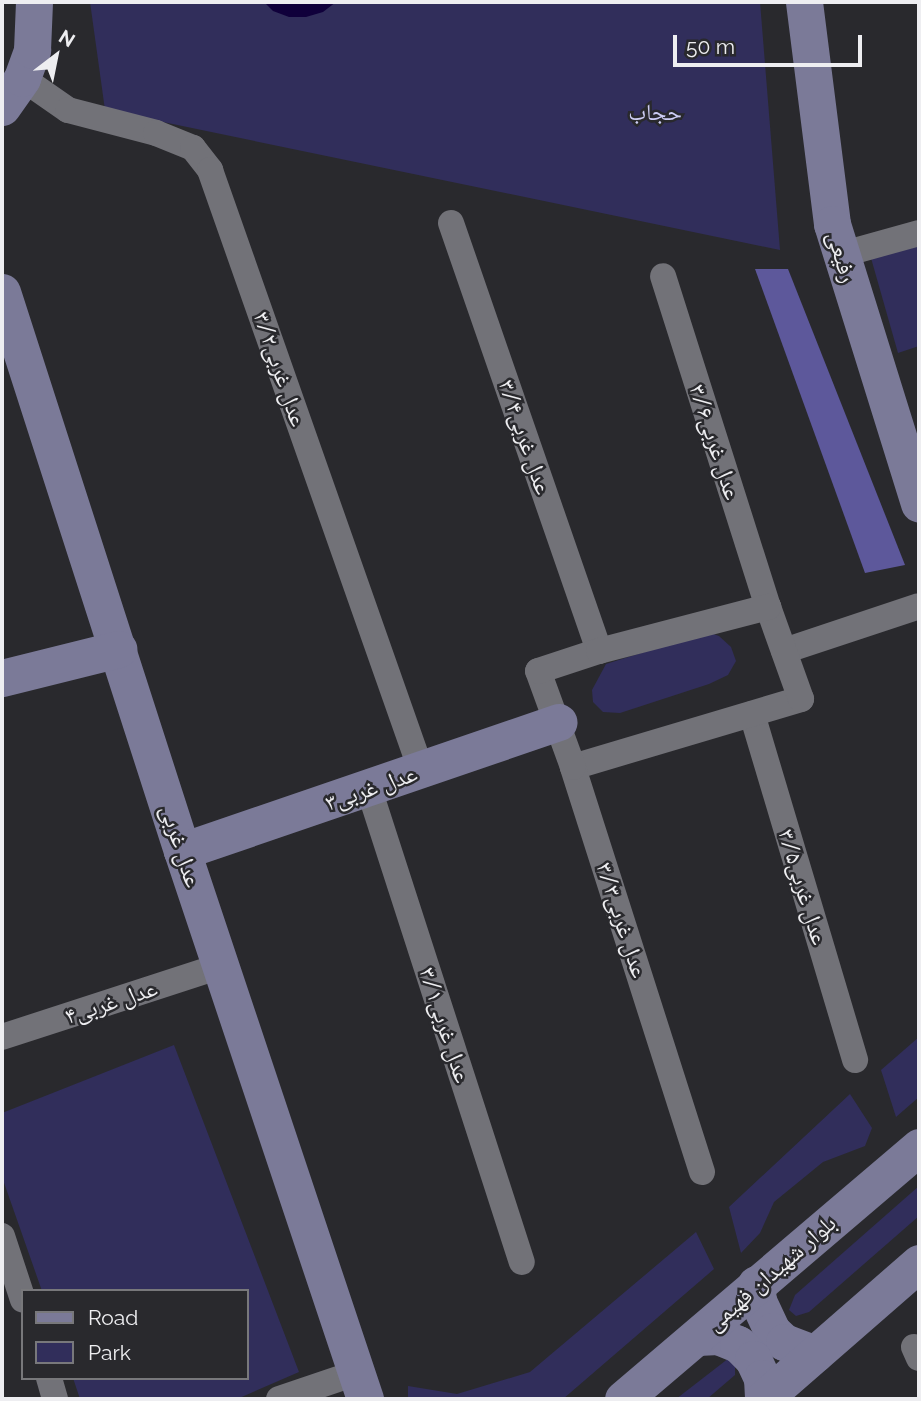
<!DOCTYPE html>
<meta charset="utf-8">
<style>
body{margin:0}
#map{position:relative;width:921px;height:1401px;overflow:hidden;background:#29292d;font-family:Raleway,"Noto Naskh Arabic",sans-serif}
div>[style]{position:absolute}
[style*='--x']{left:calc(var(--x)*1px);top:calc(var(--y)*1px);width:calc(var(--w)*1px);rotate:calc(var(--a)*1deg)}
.green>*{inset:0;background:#312e5b}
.forest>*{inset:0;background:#5d589b}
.water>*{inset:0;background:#10003b}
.street>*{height:26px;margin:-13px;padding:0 13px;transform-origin:13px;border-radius:13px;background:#727278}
.secondary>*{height:37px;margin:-18.5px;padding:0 18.5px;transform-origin:18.5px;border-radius:18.5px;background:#7b7a98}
span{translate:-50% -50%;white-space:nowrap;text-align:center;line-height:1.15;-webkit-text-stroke:5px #29292d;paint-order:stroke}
.park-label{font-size:23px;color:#ccccf3}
.street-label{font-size:23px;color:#eeeef1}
.frame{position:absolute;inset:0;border:4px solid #eeeef1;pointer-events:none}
.legend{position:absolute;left:21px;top:1289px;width:228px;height:91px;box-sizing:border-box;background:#29292d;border:2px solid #78787b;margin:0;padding:9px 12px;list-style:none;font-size:21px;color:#eeeef1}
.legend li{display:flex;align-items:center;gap:14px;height:35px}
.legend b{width:35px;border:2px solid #78787b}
.north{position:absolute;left:21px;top:21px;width:70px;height:70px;-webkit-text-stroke:5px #29292d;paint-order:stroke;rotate:32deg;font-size:19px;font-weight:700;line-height:28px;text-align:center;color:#eeeef1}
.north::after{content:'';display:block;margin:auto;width:24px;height:32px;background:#eeeef1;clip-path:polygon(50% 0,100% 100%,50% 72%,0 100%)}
.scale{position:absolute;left:673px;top:35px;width:189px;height:32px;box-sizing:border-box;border:4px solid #eeeef1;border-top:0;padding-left:9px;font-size:21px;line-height:24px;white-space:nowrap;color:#eeeef1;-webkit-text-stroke:5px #29292d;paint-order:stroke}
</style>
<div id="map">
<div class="green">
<i style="clip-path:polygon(90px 2px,760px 2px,780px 250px,105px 110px)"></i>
<i style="clip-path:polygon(919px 244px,919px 346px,898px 353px,871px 258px)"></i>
<i style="clip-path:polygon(708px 632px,719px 636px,731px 647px,736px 661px,728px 675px,709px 684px,620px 713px,603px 712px,593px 702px,592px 690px,606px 664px)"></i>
<i style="clip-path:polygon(919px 1037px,919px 1097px,896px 1117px,881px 1070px)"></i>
<i style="clip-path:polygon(174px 1045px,299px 1372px,237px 1399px,80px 1399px,73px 1378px,247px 1378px,247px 1291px,42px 1291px,2px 1177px,2px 1113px)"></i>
<i style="clip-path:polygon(850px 1094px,872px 1128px,865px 1146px,823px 1162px,774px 1202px,760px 1233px,741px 1253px,729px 1207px)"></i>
<i style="clip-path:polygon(919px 1186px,919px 1216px,809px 1312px,796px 1316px,789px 1310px,795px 1295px)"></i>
<i style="clip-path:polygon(696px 1232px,714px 1269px,563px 1399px,408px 1399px,408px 1386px,457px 1394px,530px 1372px)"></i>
<i style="clip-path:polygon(729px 1358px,735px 1365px,735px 1375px,707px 1399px,676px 1399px)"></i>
</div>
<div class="forest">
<i style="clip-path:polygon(755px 269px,788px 269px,905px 565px,865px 573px)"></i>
</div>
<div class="water">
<i style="clip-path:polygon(264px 2px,336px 2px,323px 12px,306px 17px,289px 17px,273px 11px)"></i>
</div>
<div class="street">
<i style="--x:22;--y:78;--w:56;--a:34.8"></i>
<i style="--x:68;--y:110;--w:91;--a:14.6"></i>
<i style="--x:156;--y:133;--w:40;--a:22"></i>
<i style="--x:193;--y:148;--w:28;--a:52"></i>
<i style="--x:210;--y:170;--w:636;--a:70.62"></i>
<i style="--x:451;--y:223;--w:453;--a:70.9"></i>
<i style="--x:840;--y:255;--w:82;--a:-15.6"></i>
<i style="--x:784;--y:651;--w:142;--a:-18.4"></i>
<i style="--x:752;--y:714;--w:361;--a:73.4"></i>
<i style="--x:573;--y:767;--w:238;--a:-16.6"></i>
<i style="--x:801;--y:699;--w:98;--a:-109.7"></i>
<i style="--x:768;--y:607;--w:347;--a:-107.6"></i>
<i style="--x:369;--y:789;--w:497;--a:72.1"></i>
<i style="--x:2;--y:1037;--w:230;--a:-18"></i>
<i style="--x:702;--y:1172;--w:425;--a:-107.7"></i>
<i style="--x:573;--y:767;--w:102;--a:-110"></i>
<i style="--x:538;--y:671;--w:64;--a:-18.2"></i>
<i style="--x:599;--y:651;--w:175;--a:-14.6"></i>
<i style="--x:2;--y:1236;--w:67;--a:71.8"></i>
<i style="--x:914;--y:1347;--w:12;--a:66"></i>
<i style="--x:49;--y:1378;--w:22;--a:74"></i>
<i style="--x:279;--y:1399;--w:81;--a:-18.7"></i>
</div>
<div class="secondary">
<i style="--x:804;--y:2;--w:224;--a:82.8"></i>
<i style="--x:832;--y:224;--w:293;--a:72.7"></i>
<i style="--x:2;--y:107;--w:35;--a:-55"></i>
<i style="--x:22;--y:78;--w:30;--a:-70"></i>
<i style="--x:32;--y:50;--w:48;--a:-87.6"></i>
<i style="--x:2;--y:292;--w:587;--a:72.15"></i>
<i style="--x:182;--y:851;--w:578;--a:71.53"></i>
<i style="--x:2;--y:678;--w:120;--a:-14"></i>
<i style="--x:182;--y:851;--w:398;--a:-18.9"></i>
<i style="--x:756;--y:1284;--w:17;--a:83"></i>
<i style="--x:758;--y:1301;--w:33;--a:65"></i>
<i style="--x:772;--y:1331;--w:16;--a:43"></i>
<i style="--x:784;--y:1342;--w:33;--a:21"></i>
<i style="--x:697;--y:1337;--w:21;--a:-3"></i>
<i style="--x:718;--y:1336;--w:22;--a:22"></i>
<i style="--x:738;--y:1344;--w:21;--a:45"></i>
<i style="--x:753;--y:1359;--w:21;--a:65"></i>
<i style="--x:762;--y:1378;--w:21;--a:87"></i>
<i style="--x:623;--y:1399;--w:389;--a:-40.4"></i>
<i style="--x:763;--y:1399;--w:207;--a:-41.1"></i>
</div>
<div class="park-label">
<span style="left:655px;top:112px">حجاب</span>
</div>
<div class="street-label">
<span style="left:842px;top:257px;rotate:74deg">رفیعی</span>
<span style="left:280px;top:369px;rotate:71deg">عدل غربی۳/۲</span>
<span style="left:525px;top:437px;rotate:71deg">عدل غربی۳/۴</span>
<span style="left:715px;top:442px;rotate:72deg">عدل غربی۳/۶</span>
<span style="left:371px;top:788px;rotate:-19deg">عدل غربی۳</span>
<span style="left:181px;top:846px;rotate:72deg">عدل غربی</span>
<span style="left:803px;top:887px;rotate:73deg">عدل غربی۳/۵</span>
<span style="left:622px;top:920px;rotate:72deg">عدل غربی۳/۳</span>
<span style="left:111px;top:1002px;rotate:-18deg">عدل غربی۴</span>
<span style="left:445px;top:1025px;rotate:72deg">عدل غربی۳/۱</span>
<span style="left:771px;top:1273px;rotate:-41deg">بلوار شهیدان فهیمی</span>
</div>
<div class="frame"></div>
<ul class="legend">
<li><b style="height:9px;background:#7b7a98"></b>Road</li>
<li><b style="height:19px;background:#312e5b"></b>Park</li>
</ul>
<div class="north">N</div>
<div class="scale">50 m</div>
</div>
